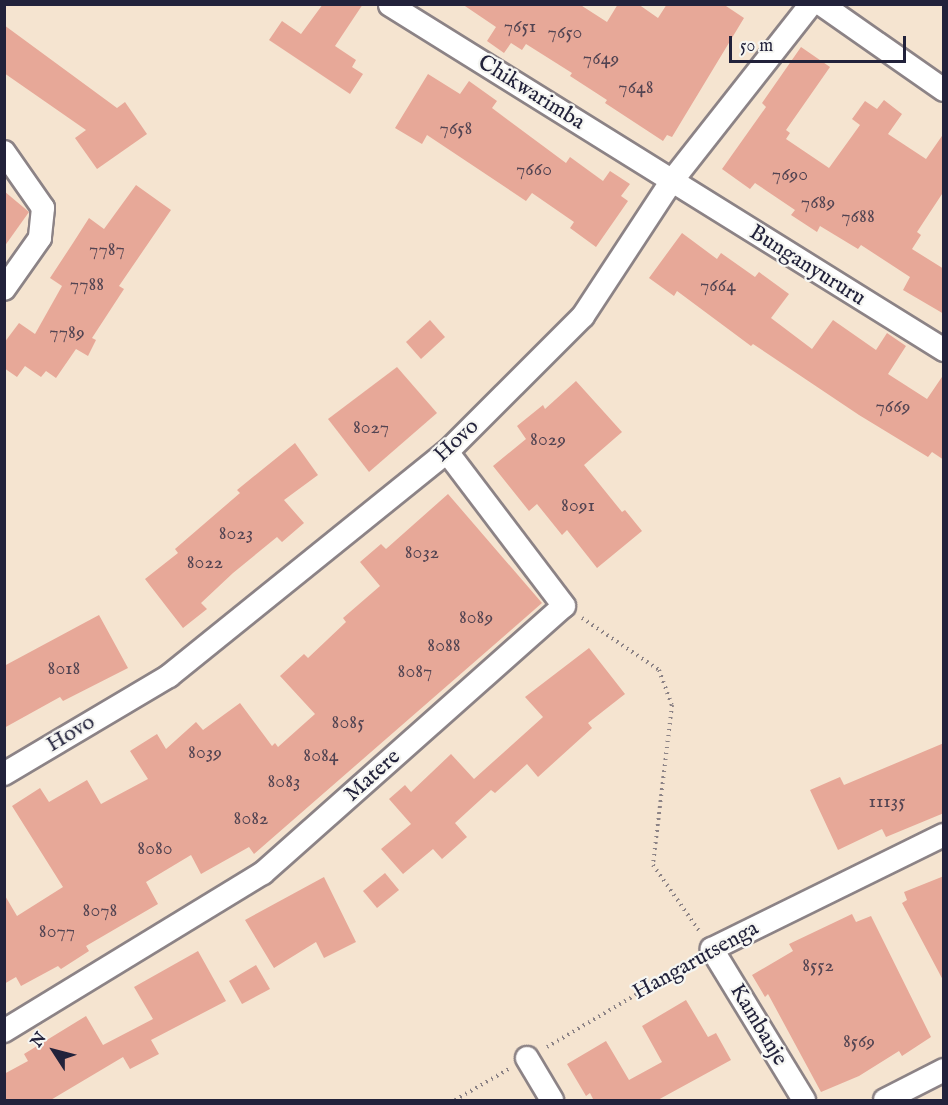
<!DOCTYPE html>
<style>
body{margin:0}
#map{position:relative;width:948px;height:1105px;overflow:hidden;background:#f5e4d0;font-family:"IM FELL English",serif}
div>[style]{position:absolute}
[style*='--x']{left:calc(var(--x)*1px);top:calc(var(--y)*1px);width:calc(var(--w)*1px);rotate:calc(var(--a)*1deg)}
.building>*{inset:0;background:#e7a898}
.path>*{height:4px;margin-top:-2px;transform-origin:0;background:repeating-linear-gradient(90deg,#8c8386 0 1.5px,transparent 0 6px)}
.roads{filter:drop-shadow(2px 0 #8c8386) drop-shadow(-2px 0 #8c8386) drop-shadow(0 2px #8c8386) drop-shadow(0 -2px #8c8386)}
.street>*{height:22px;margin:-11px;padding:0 11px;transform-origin:11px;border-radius:11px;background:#fff}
span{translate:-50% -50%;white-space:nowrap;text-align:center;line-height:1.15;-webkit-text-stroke:4.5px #f6f6f2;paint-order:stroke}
.number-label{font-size:20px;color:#534452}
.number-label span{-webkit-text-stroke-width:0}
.street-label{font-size:22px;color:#22223b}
.frame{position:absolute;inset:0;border:6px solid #22223b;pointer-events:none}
.north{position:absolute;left:24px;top:1021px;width:60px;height:60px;-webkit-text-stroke:4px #f6f6f2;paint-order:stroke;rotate:306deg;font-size:16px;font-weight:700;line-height:24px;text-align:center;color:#22223b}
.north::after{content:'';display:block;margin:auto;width:21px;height:27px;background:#22223b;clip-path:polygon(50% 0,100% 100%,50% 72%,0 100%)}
.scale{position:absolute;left:729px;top:36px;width:177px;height:27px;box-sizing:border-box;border:3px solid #22223b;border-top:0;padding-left:8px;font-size:18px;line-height:21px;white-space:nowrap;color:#22223b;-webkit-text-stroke:4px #f6f6f2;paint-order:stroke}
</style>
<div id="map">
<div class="building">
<i style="clip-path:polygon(323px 4px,363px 4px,335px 46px,356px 60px,352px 67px,363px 74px,350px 94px,269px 40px,282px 21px,301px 34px)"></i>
<i style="clip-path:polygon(462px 4px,579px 4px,607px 22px,618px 4px,638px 4px,658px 18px,667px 4px,723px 4px,744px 18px,672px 137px,667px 135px,663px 141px,605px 103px,607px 100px,570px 76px,572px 73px,526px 44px,522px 50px,511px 43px,504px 53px,487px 41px,496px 27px)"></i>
<i style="clip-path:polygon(4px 25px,117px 108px,125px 102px,147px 134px,97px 169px,75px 138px,86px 130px,4px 73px)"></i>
<i style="clip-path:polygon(801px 47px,830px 67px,786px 130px,790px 133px,786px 139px,829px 168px,860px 125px,852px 119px,865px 101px,877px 109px,884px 100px,902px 114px,888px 134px,926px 159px,944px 133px,944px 191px,917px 232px,921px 235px,912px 249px,944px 269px,944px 314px,903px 290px,910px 277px,861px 245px,858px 249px,820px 226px,817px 232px,791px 215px,795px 210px,755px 183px,750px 189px,722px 169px,766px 107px,762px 103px)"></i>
<i style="clip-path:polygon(428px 74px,460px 94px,469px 81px,497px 101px,492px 108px,566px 163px,570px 157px,603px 181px,610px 171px,630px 184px,621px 196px,628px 201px,596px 247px,570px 228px,574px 222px,532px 193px,526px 201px,427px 135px,422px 144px,395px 128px)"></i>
<i style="clip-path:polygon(136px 185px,171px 210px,119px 286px,124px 289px,92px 338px,96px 340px,88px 356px,76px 349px,56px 378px,46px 371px,41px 377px,25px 366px,17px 377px,4px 368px,4px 343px,19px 323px,35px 334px,62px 286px,50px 278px,73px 243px,89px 218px,104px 229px)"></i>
<i style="clip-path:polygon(4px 191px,29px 212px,4px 247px)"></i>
<i style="clip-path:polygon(682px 233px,717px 259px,721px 253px,755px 277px,759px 272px,789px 294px,771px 318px,812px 349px,833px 320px,876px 350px,887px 333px,906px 346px,888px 374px,927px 399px,944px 374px,944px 460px,932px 452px,928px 457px,859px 415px,753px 344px,751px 346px,677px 291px,674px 296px,649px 278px)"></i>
<i style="clip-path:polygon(430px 320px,445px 337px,421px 359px,406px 342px)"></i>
<i style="clip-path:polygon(397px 367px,437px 413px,369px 472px,328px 419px)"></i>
<i style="clip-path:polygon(576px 381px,622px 432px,584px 465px,622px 512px,625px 510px,642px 531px,597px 568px,567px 530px,562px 535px,537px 504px,529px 511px,493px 466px,526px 439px,517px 426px,543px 405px,545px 409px)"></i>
<i style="clip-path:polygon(295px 443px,318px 475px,284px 500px,304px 523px,282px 542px,277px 537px,233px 573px,201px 603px,207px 609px,183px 628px,145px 579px,178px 553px,175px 549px,240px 493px,237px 490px)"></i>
<i style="clip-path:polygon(448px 494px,542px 603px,254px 854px,249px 847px,201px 874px,191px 855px,146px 882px,158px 904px,86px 946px,89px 951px,61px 969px,58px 966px,21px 986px,16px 977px,4px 984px,4px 894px,17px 916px,63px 887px,12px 806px,40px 788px,49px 802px,87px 780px,101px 804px,148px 779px,130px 751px,157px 734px,166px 749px,196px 722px,203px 730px,240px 703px,272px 746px,275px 743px,278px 747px,315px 714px,280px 676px,304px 654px,308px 658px,346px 622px,343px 618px,380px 586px,360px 562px,381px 544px,386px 549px)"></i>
<i style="clip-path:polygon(99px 615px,128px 668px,63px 701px,60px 697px,4px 728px,4px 666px)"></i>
<i style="clip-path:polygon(589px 648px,625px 694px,588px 723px,592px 728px,538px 777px,527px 764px,495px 793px,491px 790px,455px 823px,467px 837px,442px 859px,433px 849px,403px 874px,381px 849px,411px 824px,389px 799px,405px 785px,411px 792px,451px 754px,474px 779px,543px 717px,525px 697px)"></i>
<i style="clip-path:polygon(944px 743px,944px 813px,886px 837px,882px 829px,838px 850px,810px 790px,840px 777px,844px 785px)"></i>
<i style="clip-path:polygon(385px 873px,399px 890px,377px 908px,363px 891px)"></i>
<i style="clip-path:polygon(944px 876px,944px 982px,902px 903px,907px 900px,904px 892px)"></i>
<i style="clip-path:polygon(324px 877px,356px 942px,324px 958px,316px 942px,274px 968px,245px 920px)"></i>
<i style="clip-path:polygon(852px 914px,856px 922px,871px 916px,931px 1037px,902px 1056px,899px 1051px,859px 1076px,821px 1092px,768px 994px,765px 997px,752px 975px,793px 951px,789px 944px)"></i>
<i style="clip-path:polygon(198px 951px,226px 1001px,151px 1040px,159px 1054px,130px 1069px,123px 1057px,49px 1101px,4px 1101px,4px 1074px,28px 1061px,24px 1054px,86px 1016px,103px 1045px,153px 1019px,134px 987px)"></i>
<i style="clip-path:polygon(256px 965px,270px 989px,242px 1004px,229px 981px)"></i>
<i style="clip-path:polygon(686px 1000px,708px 1037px,716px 1033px,731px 1060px,656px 1101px,594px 1101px,590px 1093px,586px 1096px,567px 1064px,606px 1041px,629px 1080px,662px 1062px,642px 1026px)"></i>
</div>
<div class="path">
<i style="--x:582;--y:618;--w:93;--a:34"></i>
<i style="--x:659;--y:670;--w:37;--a:70"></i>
<i style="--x:672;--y:705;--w:161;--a:96.8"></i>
<i style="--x:653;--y:865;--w:82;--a:55"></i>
<i style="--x:547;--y:1047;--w:169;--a:-30.5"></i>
<i style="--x:455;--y:1100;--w:62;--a:-29.9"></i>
</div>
<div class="roads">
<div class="street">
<i style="--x:821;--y:4;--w:150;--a:35"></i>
<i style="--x:390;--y:5;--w:653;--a:31.91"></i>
<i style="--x:4;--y:152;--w:68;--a:55.1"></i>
<i style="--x:43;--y:208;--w:30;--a:96"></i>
<i style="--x:40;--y:238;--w:62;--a:125.2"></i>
<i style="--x:4;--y:774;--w:192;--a:-30.7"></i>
<i style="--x:169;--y:676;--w:357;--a:-38.9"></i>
<i style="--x:447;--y:452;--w:192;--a:-45"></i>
<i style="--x:583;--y:316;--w:160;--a:-56.7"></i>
<i style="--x:671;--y:182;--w:226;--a:-51.8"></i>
<i style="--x:4;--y:1031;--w:303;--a:-31.4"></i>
<i style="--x:263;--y:873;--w:402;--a:-41.6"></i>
<i style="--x:564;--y:606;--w:193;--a:-127.2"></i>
<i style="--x:527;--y:1058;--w:49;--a:59.2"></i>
<i style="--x:804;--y:1100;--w:177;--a:-121.4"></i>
<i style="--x:712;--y:949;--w:258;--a:-26.2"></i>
<i style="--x:885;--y:1100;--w:66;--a:-27"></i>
</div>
</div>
<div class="number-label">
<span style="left:520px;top:26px">7651</span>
<span style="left:565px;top:32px">7650</span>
<span style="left:601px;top:58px">7649</span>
<span style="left:636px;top:87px">7648</span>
<span style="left:456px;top:128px">7658</span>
<span style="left:534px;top:169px">7660</span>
<span style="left:790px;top:174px">7690</span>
<span style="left:818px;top:202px">7689</span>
<span style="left:858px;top:216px">7688</span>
<span style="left:107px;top:249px">7787</span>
<span style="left:87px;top:284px">7788</span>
<span style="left:718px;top:285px">7664</span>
<span style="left:67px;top:332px">7789</span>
<span style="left:893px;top:406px">7669</span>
<span style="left:371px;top:427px">8027</span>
<span style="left:548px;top:439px">8029</span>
<span style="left:578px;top:505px">8091</span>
<span style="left:236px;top:533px">8023</span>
<span style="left:422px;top:552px">8032</span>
<span style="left:205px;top:562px">8022</span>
<span style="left:476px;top:617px">8089</span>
<span style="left:444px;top:645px">8088</span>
<span style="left:64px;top:668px">8018</span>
<span style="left:415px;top:671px">8087</span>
<span style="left:348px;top:722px">8085</span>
<span style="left:205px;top:752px">8039</span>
<span style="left:321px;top:755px">8084</span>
<span style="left:284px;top:781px">8083</span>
<span style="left:887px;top:801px">11135</span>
<span style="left:251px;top:818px">8082</span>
<span style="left:155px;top:848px">8080</span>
<span style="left:100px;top:910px">8078</span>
<span style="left:57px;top:931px">8077</span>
<span style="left:818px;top:965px">8552</span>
<span style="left:859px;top:1041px">8569</span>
</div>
<div class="street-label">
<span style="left:531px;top:93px;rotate:32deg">Chikwarimba</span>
<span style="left:807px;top:266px;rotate:32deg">Bunganyururu</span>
<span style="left:457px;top:441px;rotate:-43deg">Hovo</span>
<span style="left:71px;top:734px;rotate:-31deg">Hovo</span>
<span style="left:373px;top:776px;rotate:-42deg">Matere</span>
<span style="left:696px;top:961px;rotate:-29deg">Hangarutsenga</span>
<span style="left:758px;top:1025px;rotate:59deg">Kambanje</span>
</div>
<div class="frame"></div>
<div class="north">N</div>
<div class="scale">50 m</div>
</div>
